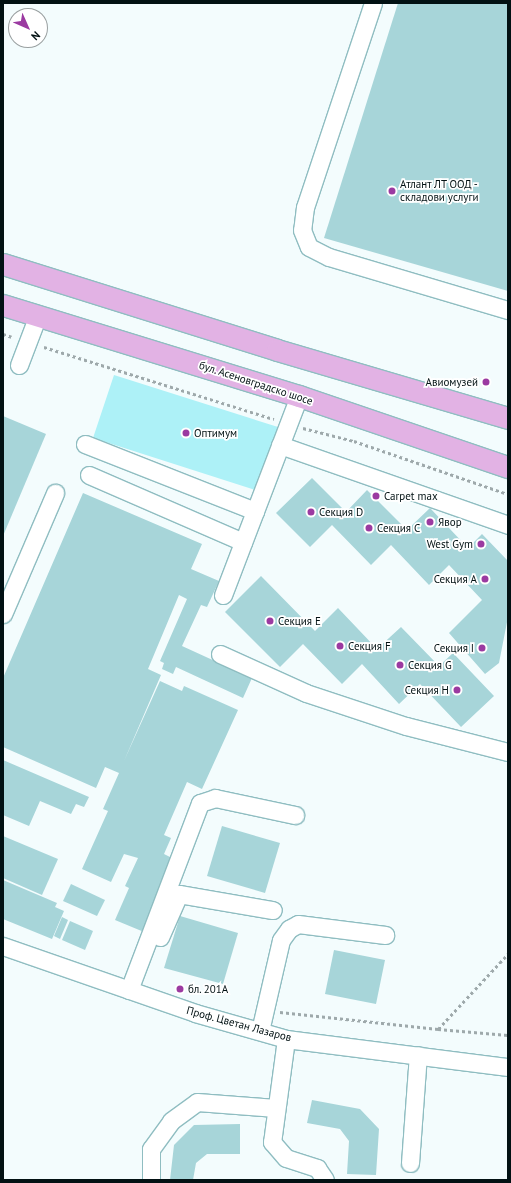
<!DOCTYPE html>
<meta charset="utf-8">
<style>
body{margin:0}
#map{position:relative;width:511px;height:1183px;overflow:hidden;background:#f3fcfd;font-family:"PT Sans",sans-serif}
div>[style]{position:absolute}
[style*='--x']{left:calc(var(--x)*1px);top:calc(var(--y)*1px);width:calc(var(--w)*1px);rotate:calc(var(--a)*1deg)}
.green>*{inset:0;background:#adf1f7}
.building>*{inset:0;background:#a7d5d9}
.path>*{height:2.5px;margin-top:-1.25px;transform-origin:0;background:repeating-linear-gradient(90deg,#9ea9ab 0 3px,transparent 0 6px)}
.roads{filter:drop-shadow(1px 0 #8fbdc1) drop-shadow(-1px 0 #8fbdc1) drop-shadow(0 1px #8fbdc1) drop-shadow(0 -1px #8fbdc1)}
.minor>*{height:17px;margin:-8.5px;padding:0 8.5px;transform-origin:8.5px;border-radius:8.5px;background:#fff}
.major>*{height:21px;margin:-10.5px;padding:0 10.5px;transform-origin:10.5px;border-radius:10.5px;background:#e2b2e4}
.dots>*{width:11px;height:11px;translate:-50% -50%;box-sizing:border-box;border:2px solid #fff;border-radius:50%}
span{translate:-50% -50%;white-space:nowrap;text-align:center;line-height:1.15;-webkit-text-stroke:3.5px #fff;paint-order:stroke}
.poi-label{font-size:11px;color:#021113}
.left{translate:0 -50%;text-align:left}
.right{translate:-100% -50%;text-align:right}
.street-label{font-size:11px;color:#021113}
.frame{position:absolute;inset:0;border:4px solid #021113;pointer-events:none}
.north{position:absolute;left:8px;top:8px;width:40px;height:40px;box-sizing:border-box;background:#fff;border:1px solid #9aa0a1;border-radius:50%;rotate:135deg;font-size:11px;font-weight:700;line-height:16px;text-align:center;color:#021113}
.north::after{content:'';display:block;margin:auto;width:14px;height:18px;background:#9b3aa1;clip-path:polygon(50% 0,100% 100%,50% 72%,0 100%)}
</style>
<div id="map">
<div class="green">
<i style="clip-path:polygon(114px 375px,278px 427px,258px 491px,93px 438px)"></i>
</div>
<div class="building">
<i style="clip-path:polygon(398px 3px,508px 3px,508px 291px,324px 238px)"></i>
<i style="clip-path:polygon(3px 416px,46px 434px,3px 536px)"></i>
<i style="clip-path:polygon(312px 478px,346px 512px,367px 490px,407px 530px,430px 508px,468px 548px,482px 534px,508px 561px,508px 617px,499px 663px,485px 674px,449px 633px,482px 600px,449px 565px,429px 585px,391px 545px,371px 565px,332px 525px,310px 547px,276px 513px)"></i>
<i style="clip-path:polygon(83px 493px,202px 544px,191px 569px,219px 581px,207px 607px,201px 605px,182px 646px,252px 678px,243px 698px,176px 667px,173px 674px,162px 669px,164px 663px,160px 661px,187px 599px,179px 595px,148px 669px,161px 675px,124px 761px,160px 681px,182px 691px,184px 686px,238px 710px,202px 789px,187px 782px,164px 835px,171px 838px,164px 854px,176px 860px,144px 932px,115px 920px,129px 888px,125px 886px,138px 858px,124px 854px,111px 882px,82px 869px,108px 811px,103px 809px,119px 773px,105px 767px,96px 788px,3px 747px,3px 678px)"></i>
<i style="clip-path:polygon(261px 576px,315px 631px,338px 608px,377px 649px,401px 627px,439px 666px,453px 653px,494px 696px,461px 727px,420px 684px,399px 704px,362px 664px,342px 684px,303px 644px,280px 667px,225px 612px)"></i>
<i style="clip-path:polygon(3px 760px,89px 797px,84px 807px,76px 804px,71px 814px,40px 801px,29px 826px,3px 815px)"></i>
<i style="clip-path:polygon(222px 826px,280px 843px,265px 893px,207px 876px)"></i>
<i style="clip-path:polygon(3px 836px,58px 859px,42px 895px,3px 878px)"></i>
<i style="clip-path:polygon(3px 880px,57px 903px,55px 907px,64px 911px,52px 939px,3px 919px)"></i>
<i style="clip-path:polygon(71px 884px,105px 900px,97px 916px,63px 901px)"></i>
<i style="clip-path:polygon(180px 916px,238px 933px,223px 984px,164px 968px)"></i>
<i style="clip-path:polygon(62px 917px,68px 920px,60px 939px,54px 936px)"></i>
<i style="clip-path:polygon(70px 921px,93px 931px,85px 950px,62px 940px)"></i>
<i style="clip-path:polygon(334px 950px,385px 960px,376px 1004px,325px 994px)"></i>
<i style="clip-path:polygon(312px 1100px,360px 1109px,379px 1129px,376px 1175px,347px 1174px,349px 1141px,340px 1129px,307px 1123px)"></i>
<i style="clip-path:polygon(240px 1124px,240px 1154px,207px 1154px,196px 1163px,193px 1180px,170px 1180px,174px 1145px,194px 1125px)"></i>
</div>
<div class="path">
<i style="--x:3;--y:334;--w:9;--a:18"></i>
<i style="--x:44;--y:347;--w:241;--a:17.4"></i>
<i style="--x:303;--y:428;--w:53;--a:14.3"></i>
<i style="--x:354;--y:441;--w:163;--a:19"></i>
<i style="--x:280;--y:1012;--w:159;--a:6.1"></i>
<i style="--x:438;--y:1029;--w:103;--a:-47"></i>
<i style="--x:438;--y:1029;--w:70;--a:4.9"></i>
</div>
<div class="roads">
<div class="minor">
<i style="--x:373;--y:3;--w:215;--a:108.4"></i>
<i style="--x:305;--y:207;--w:23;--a:97"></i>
<i style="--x:302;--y:230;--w:18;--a:68"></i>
<i style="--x:309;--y:247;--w:22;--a:27"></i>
<i style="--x:329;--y:257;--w:187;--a:16.5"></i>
<i style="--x:19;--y:365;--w:53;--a:-69.2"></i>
<i style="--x:85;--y:444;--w:183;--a:21.5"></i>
<i style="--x:280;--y:445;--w:242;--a:19.3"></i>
<i style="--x:89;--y:475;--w:168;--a:23.5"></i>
<i style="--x:223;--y:595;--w:213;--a:-69.1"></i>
<i style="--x:3;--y:614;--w:132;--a:-66.7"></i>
<i style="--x:220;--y:654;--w:94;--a:24.4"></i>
<i style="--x:306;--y:693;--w:105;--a:18.3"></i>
<i style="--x:406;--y:726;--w:105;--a:14.3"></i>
<i style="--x:160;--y:937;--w:47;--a:-66.2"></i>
<i style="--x:179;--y:894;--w:95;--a:9.7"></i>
<i style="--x:3;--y:946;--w:203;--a:19.2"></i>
<i style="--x:195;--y:1013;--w:95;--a:15.9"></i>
<i style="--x:286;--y:1039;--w:224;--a:7.2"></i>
<i style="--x:129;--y:990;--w:200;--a:-69.2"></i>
<i style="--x:200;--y:803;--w:16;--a:-18"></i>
<i style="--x:215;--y:798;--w:82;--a:12"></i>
<i style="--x:260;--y:1031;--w:93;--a:-77"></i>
<i style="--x:281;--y:940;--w:14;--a:-54"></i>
<i style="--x:289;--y:929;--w:10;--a:-29"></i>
<i style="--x:298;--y:924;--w:88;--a:7.2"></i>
<i style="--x:286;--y:1039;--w:104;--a:97.7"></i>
<i style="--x:272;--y:1142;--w:21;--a:49"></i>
<i style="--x:286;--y:1158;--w:33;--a:18"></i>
<i style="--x:317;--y:1168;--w:14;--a:56"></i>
<i style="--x:410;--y:1163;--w:108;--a:-85.8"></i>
<i style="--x:151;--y:1180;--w:31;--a:-90"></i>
<i style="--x:151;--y:1149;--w:34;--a:-54"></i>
<i style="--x:171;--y:1121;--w:32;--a:-36"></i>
<i style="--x:197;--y:1102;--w:79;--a:4.3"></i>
</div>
<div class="major">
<i style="--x:3;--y:264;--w:287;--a:17.4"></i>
<i style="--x:277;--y:350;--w:241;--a:16.4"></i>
<i style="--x:3;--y:305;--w:310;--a:17.1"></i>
<i style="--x:299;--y:396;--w:221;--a:18.8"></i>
</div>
</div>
<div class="dots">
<i style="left:392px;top:191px;background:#9b3aa1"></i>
<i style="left:486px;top:382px;background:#9b3aa1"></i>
<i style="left:186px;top:433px;background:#9b3aa1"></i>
<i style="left:376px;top:496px;background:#9b3aa1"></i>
<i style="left:311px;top:512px;background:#9b3aa1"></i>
<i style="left:430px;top:522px;background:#9b3aa1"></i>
<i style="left:369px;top:528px;background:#9b3aa1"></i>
<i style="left:481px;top:544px;background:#9b3aa1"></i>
<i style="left:485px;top:579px;background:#9b3aa1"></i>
<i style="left:270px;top:621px;background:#9b3aa1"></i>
<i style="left:340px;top:646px;background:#9b3aa1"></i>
<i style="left:482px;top:648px;background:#9b3aa1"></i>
<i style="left:400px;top:665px;background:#9b3aa1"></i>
<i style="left:457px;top:690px;background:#9b3aa1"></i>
<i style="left:180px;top:989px;background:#9b3aa1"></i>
</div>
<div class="poi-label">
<span class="left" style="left:400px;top:191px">Атлант ЛТ ООД -<br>складови услуги</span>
<span class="right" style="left:478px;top:382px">Авиомузей</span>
<span class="left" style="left:194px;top:433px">Оптимум</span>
<span class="left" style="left:384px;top:496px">Carpet max</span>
<span class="left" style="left:319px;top:512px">Секция D</span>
<span class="left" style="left:438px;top:522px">Явор</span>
<span class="left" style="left:377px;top:528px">Секция C</span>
<span class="right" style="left:473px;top:544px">West Gym</span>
<span class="right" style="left:477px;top:579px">Секция A</span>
<span class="left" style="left:278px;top:621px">Секция E</span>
<span class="left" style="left:348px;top:646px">Секция F</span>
<span class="right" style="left:474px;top:648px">Секция I</span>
<span class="left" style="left:408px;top:665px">Секция G</span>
<span class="right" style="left:449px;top:690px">Секция H</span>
<span class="left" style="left:188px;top:989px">бл. 201А</span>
</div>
<div class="street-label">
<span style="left:256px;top:383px;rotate:18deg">бул. Асеновградско шосе</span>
<span style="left:239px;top:1024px;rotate:15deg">Проф. Цветан Лазаров</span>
</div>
<div class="frame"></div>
<div class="north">N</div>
</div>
